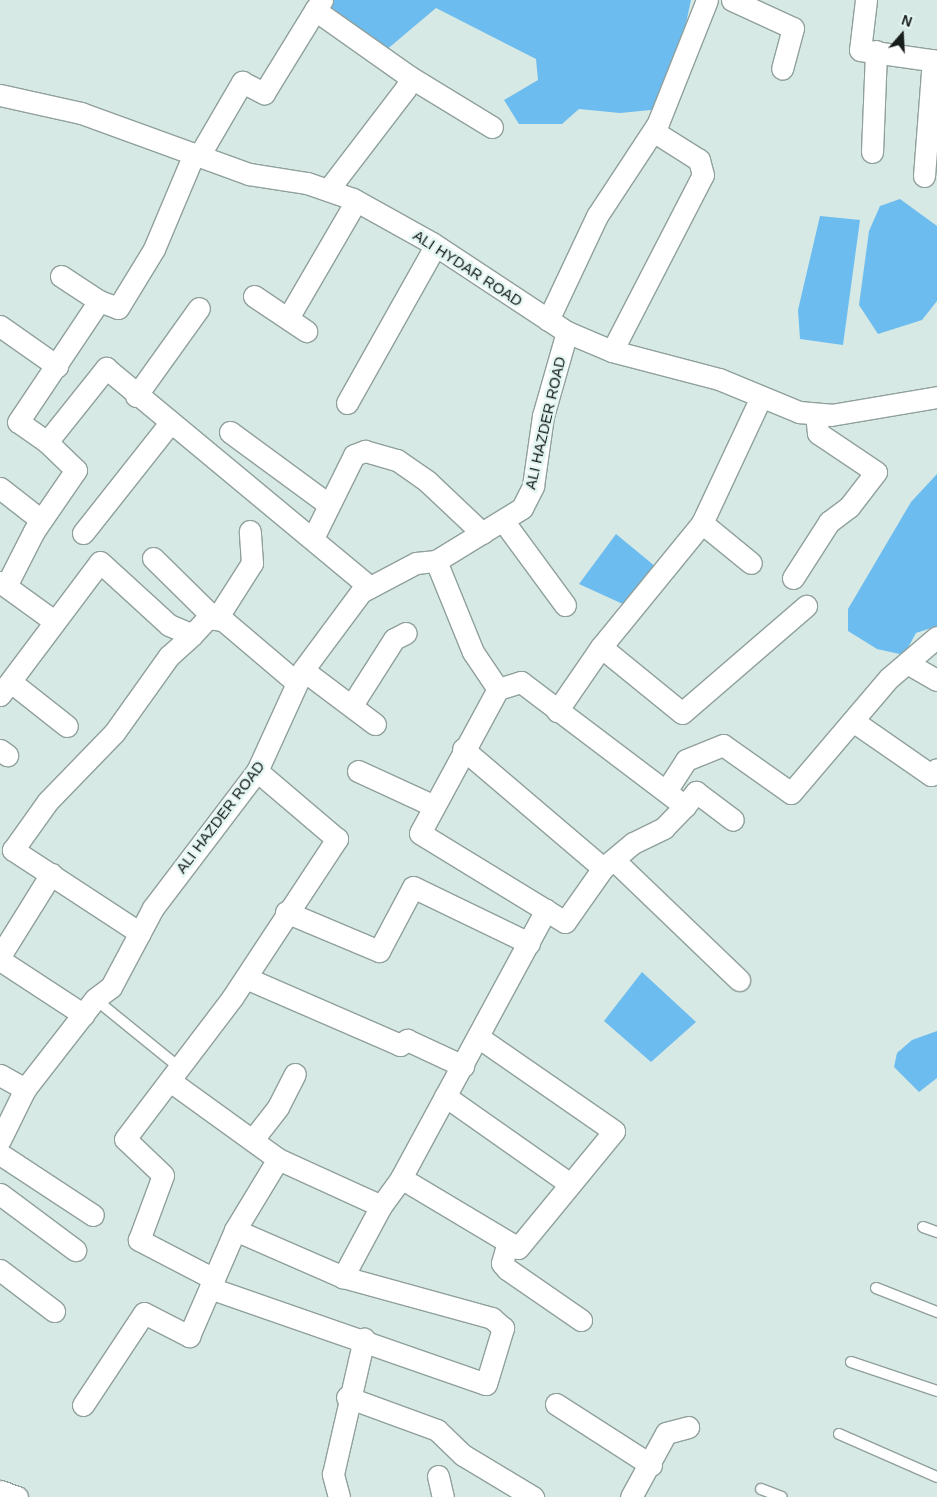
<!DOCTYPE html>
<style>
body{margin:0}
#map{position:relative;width:937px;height:1497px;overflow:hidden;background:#d7e9e4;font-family:Arial,sans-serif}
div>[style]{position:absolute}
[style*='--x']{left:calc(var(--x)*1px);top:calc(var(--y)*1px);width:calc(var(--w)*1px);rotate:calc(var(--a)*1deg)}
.water>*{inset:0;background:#6cbcf0}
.roads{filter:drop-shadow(1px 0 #90a09c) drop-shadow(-1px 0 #90a09c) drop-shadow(0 1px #90a09c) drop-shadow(0 -1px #90a09c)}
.lane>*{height:10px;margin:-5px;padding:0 5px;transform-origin:5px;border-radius:5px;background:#fff}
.street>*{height:21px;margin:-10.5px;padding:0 10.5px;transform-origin:10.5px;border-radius:10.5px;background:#fff}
span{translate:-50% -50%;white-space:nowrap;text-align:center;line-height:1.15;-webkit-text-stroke:5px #e4f6f2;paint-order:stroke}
.street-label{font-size:15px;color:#171e1c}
.north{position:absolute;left:877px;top:10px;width:50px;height:50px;-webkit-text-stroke:4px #e4f6f2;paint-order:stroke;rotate:19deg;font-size:14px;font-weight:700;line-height:20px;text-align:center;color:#171e1c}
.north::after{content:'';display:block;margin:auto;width:18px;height:22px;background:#171e1c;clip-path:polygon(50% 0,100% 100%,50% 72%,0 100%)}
</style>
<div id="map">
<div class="water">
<i style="clip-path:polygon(331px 0,691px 0,675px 75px,661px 109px,620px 113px,579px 109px,562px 124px,519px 124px,504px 100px,538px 80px,536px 59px,436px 8px,385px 51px,327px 4px)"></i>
<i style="clip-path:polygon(900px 199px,937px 226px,937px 301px,922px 320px,878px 334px,859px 305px,869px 231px,880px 206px)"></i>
<i style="clip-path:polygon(820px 216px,860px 220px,843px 345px,800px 339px,798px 310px)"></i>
<i style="clip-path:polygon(937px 474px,937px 626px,916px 633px,904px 655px,877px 649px,848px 631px,848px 609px,911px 502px)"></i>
<i style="clip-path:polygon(616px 534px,656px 567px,625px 605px,579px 584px)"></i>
<i style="clip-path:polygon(642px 972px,696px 1022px,651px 1062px,604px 1021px)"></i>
<i style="clip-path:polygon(937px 1031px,937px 1078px,919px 1092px,894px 1067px,897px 1053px,912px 1040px)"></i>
</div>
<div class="roads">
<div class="lane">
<i style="--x:95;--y:999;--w:109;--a:39.1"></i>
<i style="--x:923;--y:1227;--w:15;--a:20"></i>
<i style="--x:876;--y:1288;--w:66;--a:21.5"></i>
<i style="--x:851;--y:1362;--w:91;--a:18.6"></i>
<i style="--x:839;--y:1434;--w:107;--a:23.7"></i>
<i style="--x:761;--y:1489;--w:22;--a:21"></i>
</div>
<div class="street">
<i style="--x:322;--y:0;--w:12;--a:125"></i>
<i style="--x:315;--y:10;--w:116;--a:35.2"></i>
<i style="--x:410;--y:77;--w:12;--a:110"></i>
<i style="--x:406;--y:88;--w:128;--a:127.4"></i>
<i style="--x:732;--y:0;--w:67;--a:24.7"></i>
<i style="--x:793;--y:28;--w:42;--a:105"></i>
<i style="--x:866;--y:0;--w:50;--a:96.8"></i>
<i style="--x:860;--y:50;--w:78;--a:8.1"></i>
<i style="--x:410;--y:77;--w:96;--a:31.4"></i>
<i style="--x:0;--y:95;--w:83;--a:12.5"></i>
<i style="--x:81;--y:113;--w:179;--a:20"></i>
<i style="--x:249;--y:174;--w:59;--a:8.8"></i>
<i style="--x:307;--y:183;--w:49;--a:19.2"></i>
<i style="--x:353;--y:199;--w:90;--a:29.1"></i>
<i style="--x:432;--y:243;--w:162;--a:33.4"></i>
<i style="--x:567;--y:332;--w:49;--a:22.9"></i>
<i style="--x:612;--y:351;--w:111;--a:14.7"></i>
<i style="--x:719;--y:379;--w:87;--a:22.4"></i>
<i style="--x:799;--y:412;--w:32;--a:5"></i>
<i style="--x:831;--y:415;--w:108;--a:-9.6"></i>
<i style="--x:872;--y:152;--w:101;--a:-87.7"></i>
<i style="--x:199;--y:156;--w:86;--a:-59.8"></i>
<i style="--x:242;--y:82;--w:25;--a:27"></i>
<i style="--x:264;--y:93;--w:97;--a:-58.4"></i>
<i style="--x:924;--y:176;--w:116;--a:-85.6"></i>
<i style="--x:61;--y:276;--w:45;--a:33.3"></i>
<i style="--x:99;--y:301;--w:20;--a:20"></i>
<i style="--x:118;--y:308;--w:69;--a:-58.6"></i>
<i style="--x:154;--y:249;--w:103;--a:-67.2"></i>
<i style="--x:254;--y:296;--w:63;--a:33.9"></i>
<i style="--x:288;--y:318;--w:135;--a:-59.8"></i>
<i style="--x:548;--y:320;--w:115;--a:-64.8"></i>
<i style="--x:597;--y:216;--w:111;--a:-56.7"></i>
<i style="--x:658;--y:123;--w:132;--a:-68.3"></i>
<i style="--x:0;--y:326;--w:70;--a:35.1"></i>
<i style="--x:612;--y:351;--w:198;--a:-62.7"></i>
<i style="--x:703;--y:175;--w:16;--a:-105"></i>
<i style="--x:699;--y:160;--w:54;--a:-147.8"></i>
<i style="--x:136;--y:396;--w:108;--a:-54.4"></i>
<i style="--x:347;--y:403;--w:180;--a:-60.7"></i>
<i style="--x:230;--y:432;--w:122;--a:36.3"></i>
<i style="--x:47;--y:442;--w:35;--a:-145"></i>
<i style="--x:18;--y:422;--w:146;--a:-56.2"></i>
<i style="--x:0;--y:488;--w:52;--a:38"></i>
<i style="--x:504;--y:522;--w:103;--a:53.7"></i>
<i style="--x:702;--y:523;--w:63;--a:39.2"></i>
<i style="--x:83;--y:533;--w:139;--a:-51.7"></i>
<i style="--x:314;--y:536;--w:90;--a:-63.7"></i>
<i style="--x:354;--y:455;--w:12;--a:-20"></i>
<i style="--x:365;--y:451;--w:33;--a:16"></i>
<i style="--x:397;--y:460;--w:37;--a:35"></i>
<i style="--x:427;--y:481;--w:76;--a:43.4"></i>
<i style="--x:153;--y:558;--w:83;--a:44.5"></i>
<i style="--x:436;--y:561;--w:98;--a:67.9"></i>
<i style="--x:473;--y:652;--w:45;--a:56"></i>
<i style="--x:498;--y:689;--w:24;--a:-17"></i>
<i style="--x:521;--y:682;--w:206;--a:37.1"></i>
<i style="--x:685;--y:806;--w:30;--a:134"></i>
<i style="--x:664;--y:828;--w:34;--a:154"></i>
<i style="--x:633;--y:843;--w:39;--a:140"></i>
<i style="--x:603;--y:868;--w:66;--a:125.1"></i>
<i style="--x:565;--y:922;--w:170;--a:-148.5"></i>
<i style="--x:420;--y:833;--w:164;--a:-61.6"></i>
<i style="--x:793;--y:578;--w:67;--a:-57.3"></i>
<i style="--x:829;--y:522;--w:25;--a:-37"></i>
<i style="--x:849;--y:507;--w:44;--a:-52.4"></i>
<i style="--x:876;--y:472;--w:70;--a:-146.1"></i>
<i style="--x:818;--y:433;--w:19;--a:-96"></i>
<i style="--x:0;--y:582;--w:67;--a:35.8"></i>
<i style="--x:6;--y:586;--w:62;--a:-63"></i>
<i style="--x:34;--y:531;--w:74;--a:-55.5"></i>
<i style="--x:76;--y:470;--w:40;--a:-136"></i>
<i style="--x:47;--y:442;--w:95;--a:-51.4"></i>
<i style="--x:106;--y:368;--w:343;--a:39.7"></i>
<i style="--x:217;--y:618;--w:65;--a:-57.5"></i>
<i style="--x:252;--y:563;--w:32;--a:-94"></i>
<i style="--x:601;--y:647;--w:104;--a:39.2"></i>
<i style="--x:682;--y:713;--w:164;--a:-40.8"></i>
<i style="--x:907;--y:663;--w:34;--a:30"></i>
<i style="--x:303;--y:670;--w:90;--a:36.9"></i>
<i style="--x:11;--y:682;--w:71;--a:38.2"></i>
<i style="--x:0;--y:695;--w:166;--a:-53.1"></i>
<i style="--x:100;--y:562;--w:93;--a:42.4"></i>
<i style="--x:169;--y:625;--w:25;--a:23"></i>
<i style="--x:192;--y:635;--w:23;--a:-47"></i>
<i style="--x:208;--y:618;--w:15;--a:8"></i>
<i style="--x:223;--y:620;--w:97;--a:40.4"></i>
<i style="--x:352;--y:705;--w:78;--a:-57.5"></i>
<i style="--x:394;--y:639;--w:13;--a:-27"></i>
<i style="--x:557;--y:711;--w:78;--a:-55.5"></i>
<i style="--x:601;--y:647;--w:160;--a:-50.8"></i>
<i style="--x:702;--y:523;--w:139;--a:-64.9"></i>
<i style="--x:853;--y:721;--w:95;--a:34.7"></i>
<i style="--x:931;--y:775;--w:8;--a:-45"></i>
<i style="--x:463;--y:749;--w:184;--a:40.4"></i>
<i style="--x:0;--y:750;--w:9;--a:36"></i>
<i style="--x:358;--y:771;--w:84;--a:24.7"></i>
<i style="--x:666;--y:791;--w:37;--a:-57"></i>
<i style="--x:686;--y:760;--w:40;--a:-22"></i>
<i style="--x:723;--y:745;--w:83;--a:35.2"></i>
<i style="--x:791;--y:793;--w:151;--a:-49.6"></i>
<i style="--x:889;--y:678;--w:63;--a:-40.5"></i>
<i style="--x:685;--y:806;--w:18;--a:-52"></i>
<i style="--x:696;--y:792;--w:46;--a:37.1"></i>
<i style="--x:615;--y:861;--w:172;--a:43.8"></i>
<i style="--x:286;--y:912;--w:101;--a:22.8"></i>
<i style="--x:379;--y:951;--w:72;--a:-62"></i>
<i style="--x:413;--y:887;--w:129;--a:25.8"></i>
<i style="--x:140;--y:933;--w:152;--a:-146.8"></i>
<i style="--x:13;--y:850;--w:60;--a:-54.5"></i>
<i style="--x:48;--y:801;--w:95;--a:-45.9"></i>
<i style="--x:114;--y:733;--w:95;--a:-54.5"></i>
<i style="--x:169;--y:656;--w:31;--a:-42"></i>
<i style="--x:0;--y:956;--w:97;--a:-58.1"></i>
<i style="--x:0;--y:960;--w:100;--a:33.2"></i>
<i style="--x:246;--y:978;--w:168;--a:23.5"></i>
<i style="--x:400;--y:1045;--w:9;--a:-36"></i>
<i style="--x:407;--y:1040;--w:62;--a:24.9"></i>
<i style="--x:0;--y:1075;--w:29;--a:29"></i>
<i style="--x:170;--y:1081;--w:133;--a:35.8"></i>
<i style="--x:278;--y:1159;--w:113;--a:24.5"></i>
<i style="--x:381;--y:1206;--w:81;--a:118.2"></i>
<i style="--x:445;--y:1096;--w:151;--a:35.1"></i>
<i style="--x:254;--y:1138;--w:39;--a:-52"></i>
<i style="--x:278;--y:1107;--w:37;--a:-63"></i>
<i style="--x:0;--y:1140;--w:57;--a:-63.9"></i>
<i style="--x:25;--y:1089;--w:114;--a:-52.1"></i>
<i style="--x:95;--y:999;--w:20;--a:-37"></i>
<i style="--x:111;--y:987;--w:89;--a:-62"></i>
<i style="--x:153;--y:908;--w:172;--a:-52.8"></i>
<i style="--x:257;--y:771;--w:111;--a:-65.5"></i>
<i style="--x:303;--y:670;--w:97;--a:-53.4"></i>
<i style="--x:361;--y:592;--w:62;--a:-27.8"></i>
<i style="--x:416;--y:563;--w:20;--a:-6"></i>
<i style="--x:436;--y:561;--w:101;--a:-31.6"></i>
<i style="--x:522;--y:508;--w:25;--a:-63"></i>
<i style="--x:533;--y:486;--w:71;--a:-81.9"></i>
<i style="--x:543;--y:416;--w:87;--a:-74.1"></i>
<i style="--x:0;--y:1154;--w:111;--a:33.3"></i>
<i style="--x:401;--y:1178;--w:136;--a:30.9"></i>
<i style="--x:518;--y:1248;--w:151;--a:-50.6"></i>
<i style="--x:614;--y:1131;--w:165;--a:-145.3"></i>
<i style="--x:0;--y:1194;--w:94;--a:36.7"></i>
<i style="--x:381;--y:1206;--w:34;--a:-54"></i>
<i style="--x:401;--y:1178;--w:305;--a:-61.6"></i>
<i style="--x:508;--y:1242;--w:22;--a:106"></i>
<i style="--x:502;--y:1263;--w:8;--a:50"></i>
<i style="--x:507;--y:1269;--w:90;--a:34.6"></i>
<i style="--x:0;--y:1270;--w:68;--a:37.2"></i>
<i style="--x:214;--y:1279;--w:85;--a:-152.5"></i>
<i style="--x:139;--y:1240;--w:69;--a:-69.7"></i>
<i style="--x:163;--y:1175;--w:52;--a:-136.5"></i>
<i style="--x:125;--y:1139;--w:177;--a:-52.8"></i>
<i style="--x:232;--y:998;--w:191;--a:-56.6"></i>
<i style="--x:337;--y:839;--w:105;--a:-139.6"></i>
<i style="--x:210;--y:1288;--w:292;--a:19.2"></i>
<i style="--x:486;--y:1384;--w:59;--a:-73.1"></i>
<i style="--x:503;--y:1328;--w:15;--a:-138"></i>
<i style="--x:492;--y:1318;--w:155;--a:-164.6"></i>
<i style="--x:343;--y:1277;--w:118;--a:-156.5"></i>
<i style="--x:347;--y:1397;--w:96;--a:20.1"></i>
<i style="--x:437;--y:1430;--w:36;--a:44"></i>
<i style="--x:463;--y:1455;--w:82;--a:31"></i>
<i style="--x:556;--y:1404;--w:113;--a:32.7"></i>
<i style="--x:83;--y:1405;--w:110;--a:-56.5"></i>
<i style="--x:144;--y:1313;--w:51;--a:27.1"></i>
<i style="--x:189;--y:1336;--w:116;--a:-66.5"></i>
<i style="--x:235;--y:1230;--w:83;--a:-58.8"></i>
<i style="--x:438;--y:1476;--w:22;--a:77"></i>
<i style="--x:0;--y:1491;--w:18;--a:19"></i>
<i style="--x:339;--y:1497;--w:24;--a:-105"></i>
<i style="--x:333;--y:1474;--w:139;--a:-77.1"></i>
<i style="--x:631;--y:1497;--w:73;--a:-61.3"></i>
<i style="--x:666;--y:1433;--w:23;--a:-15"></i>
</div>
</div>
<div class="street-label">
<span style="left:468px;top:268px;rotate:33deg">ALI HYDAR ROAD</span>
<span style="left:545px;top:423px;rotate:-77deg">ALI HAZDER ROAD</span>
<span style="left:220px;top:817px;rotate:-53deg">ALI HAZDER ROAD</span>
</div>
<div class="north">N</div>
</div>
